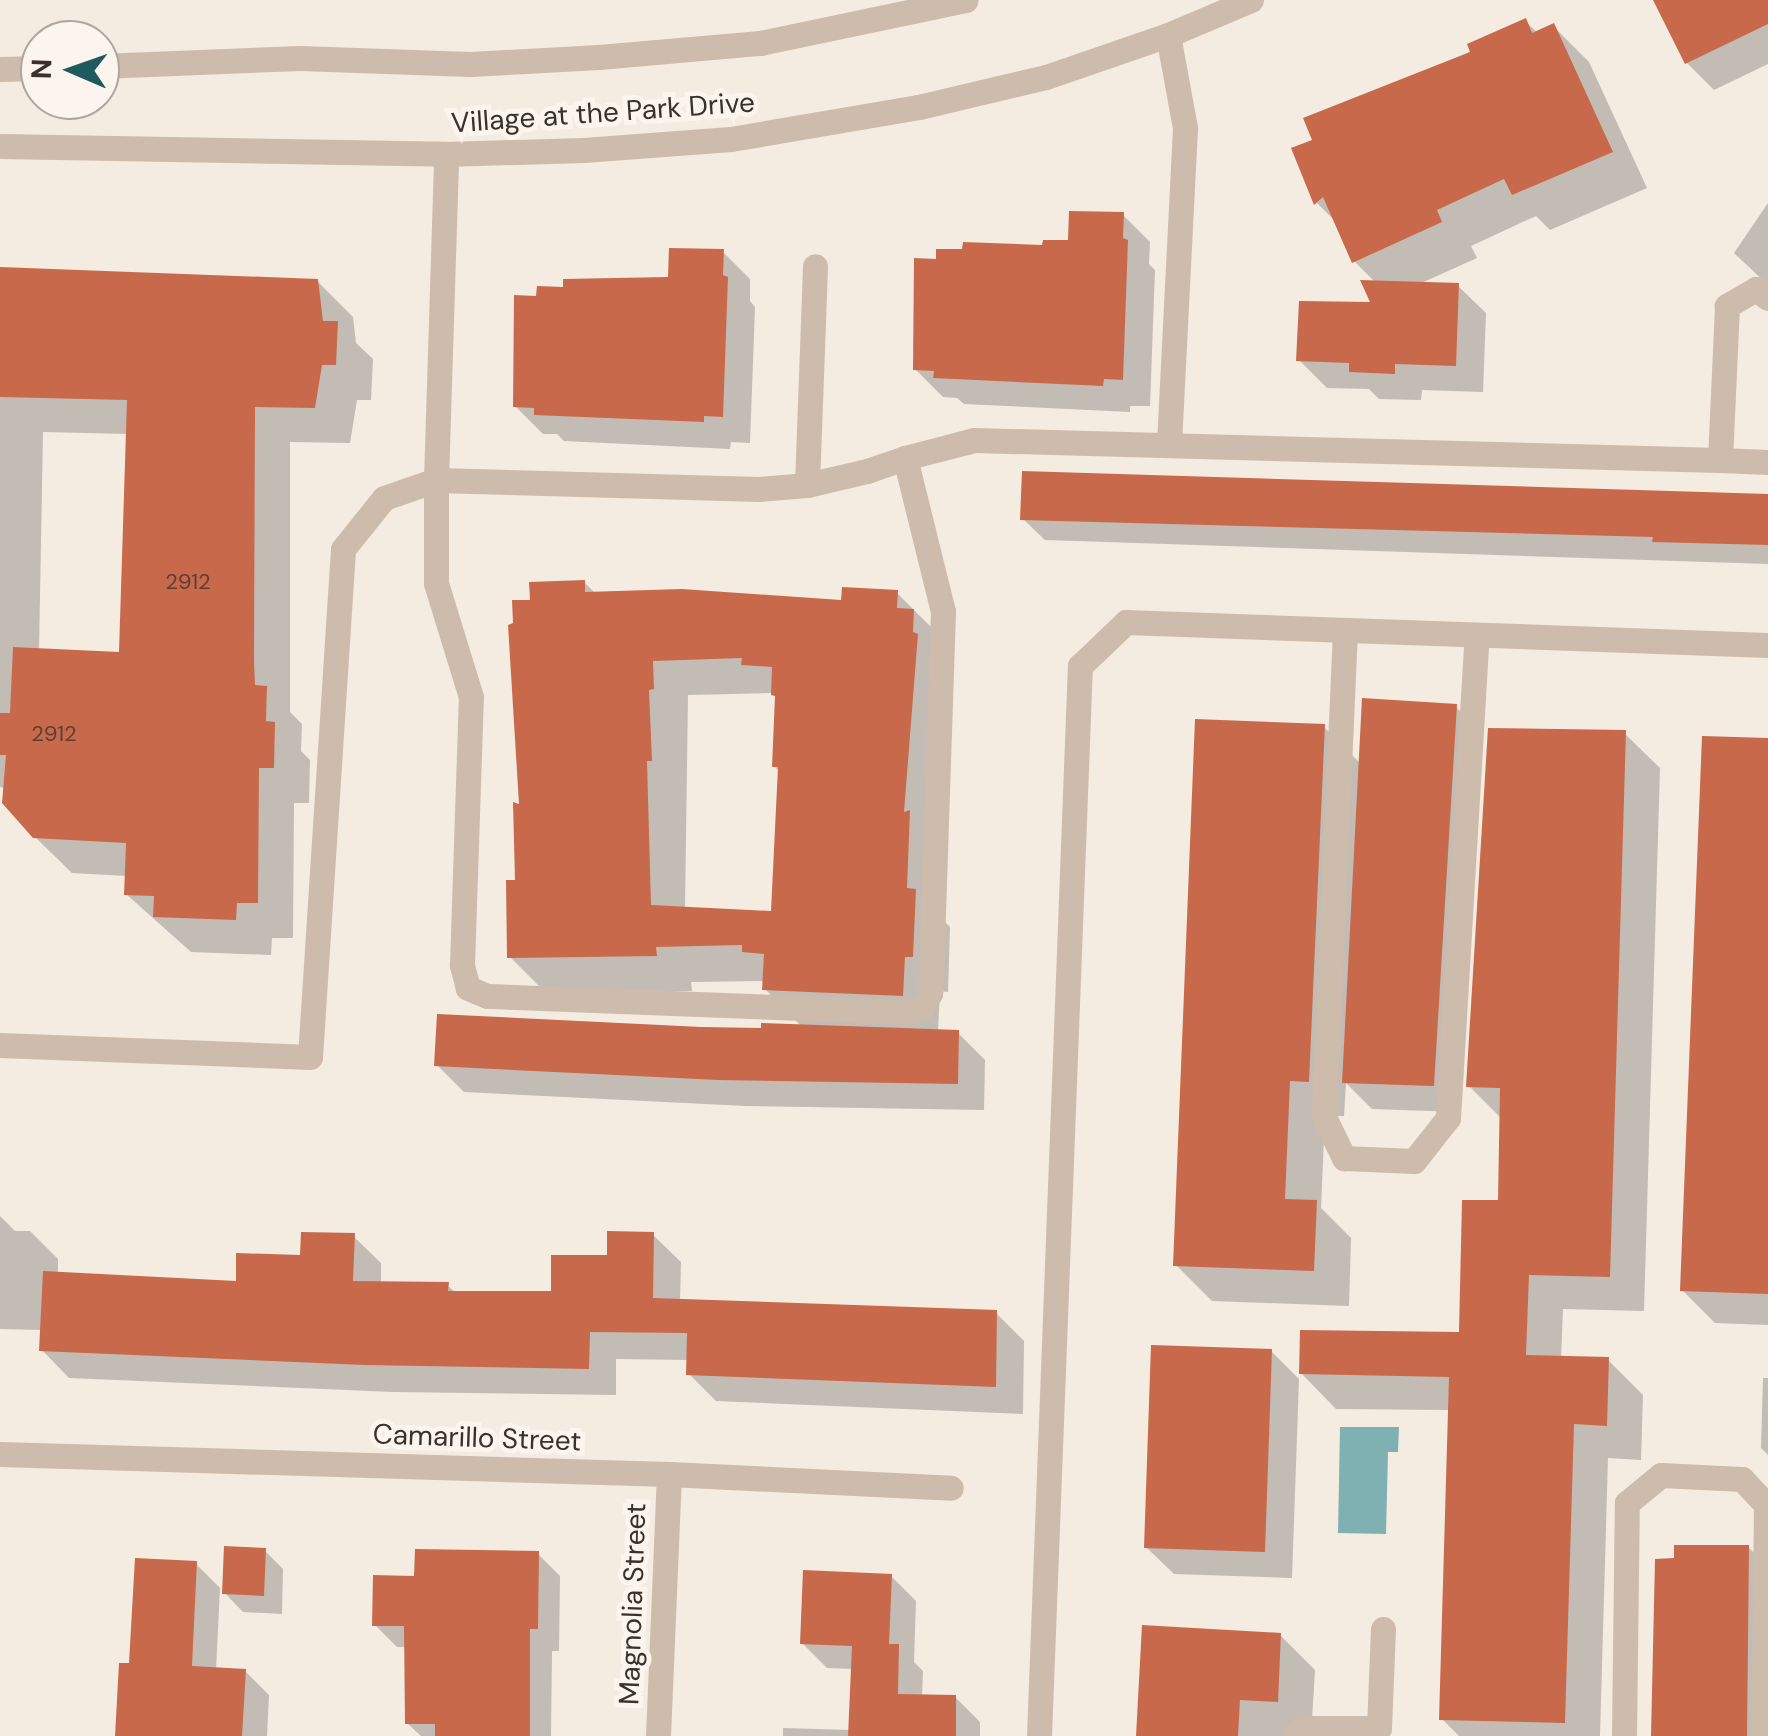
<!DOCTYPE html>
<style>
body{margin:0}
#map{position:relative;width:1768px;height:1736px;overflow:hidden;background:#f4ebe1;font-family:"DM Sans",sans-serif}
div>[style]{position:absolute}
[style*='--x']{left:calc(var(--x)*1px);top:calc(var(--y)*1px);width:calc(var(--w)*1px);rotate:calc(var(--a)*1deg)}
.water>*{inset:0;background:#7fb0b2}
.shadow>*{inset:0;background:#0003}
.building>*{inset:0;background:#c8694b}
.minor>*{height:25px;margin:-12.5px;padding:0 12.5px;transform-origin:12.5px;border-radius:12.5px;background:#cdbbac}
span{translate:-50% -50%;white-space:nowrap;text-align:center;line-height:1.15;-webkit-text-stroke:10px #fbf5ee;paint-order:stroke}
.number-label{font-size:22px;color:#5e3e33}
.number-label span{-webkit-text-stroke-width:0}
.street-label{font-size:28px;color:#3b302b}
.north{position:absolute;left:20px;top:20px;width:100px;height:100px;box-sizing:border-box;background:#fbf5ee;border:2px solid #aea6a0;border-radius:50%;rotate:272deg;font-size:28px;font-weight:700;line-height:40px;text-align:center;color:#3b302b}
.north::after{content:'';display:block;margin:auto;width:35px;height:45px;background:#1f5a5e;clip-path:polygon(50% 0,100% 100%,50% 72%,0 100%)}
</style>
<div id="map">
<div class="water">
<i style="clip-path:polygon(1340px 1427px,1399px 1427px,1398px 1452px,1388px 1452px,1386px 1534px,1338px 1533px)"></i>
</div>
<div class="shadow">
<i style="clip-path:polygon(1656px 0,1768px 0,1768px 64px,1714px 90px,1687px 63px)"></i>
<i style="clip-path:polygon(1525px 21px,1538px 33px,1553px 26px,1589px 62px,1647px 188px,1550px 230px,1536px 216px,1471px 246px,1477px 258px,1419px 284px,1458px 286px,1486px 313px,1483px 392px,1422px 390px,1421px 400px,1379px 399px,1369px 389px,1327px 388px,1299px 360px,1374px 305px,1376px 283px,1355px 262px,1338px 224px,1317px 203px,1295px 150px)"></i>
<i style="clip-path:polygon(1768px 203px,1768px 285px,1734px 253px)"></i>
<i style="clip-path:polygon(1123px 215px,1150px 242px,1149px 264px,1155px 270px,1150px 406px,1130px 406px,1130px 412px,964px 404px,957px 398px,943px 397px,915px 369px,938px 262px,1070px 243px)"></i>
<i style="clip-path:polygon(723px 252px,750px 279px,750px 301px,755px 307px,750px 443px,731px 442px,730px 449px,564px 441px,557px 434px,543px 434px,515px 406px,539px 299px,565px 289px,670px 280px)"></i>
<i style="clip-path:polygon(evenodd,0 271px,317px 281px,353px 317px,356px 343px,373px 359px,371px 400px,357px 400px,350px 443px,290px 442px,290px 712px,302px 724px,301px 751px,310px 760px,309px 803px,294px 803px,293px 938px,272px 938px,271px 955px,191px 952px,126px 894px,127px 876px,72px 873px,35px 837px,6px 788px,0 787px,0 271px,43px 432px,129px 434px,121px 655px,39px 651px,43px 432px)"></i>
<i style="clip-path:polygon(1768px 496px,1768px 564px,1045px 540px,1023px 519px)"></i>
<i style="clip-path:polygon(evenodd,584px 582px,596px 594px,844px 602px,897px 593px,933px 629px,942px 919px,950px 927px,948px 992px,940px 991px,938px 1032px,958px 1033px,985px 1060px,984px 1110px,746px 1106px,464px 1092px,437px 1065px,802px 1027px,765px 989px,765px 981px,691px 982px,692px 991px,546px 993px,510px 957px,532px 602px,584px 582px,772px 693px,778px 698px,774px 766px,780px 772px,773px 914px,685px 909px,688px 695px,772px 693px)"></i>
<i style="clip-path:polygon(1455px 706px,1483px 734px,1460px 1112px,1372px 1109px,1346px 1083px,1344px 1116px,1325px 1116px,1321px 1208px,1351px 1238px,1349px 1306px,1212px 1301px,1176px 1265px,1324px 727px,1361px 764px)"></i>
<i style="clip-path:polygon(1624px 733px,1660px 768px,1644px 1311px,1563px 1309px,1561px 1359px,1608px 1360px,1643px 1395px,1641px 1460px,1608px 1458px,1600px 1736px,1459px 1736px,1441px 1718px,1451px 1410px,1336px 1409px,1301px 1373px,1462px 1334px,1500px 1203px,1502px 1119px,1469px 1086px)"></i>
<i style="clip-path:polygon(1768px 741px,1768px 1325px,1715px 1323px,1682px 1290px)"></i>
<i style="clip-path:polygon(0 1216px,15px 1231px,30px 1231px,58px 1259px,58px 1275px,238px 1284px,353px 1236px,381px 1263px,381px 1284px,447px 1285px,456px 1293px,553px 1294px,653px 1235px,681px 1262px,680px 1301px,996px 1313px,1024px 1341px,1023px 1414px,716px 1401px,689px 1374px,689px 1360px,616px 1359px,616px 1395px,393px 1392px,69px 1378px,42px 1350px,43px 1330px,0 1329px)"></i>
<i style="clip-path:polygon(1271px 1351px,1299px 1379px,1292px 1578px,1174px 1574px,1146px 1547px)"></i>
<i style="clip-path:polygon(1763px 1378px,1768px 1378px,1768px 1455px,1761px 1448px)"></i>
<i style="clip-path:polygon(1748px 1547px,1768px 1567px,1768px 1736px,1653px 1736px,1677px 1561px)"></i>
<i style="clip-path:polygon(265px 1551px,283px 1569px,282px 1614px,243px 1612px,220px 1588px,216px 1670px,245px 1671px,269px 1695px,267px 1736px,118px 1736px,196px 1564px,224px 1592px)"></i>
<i style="clip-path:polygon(538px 1554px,560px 1576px,559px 1651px,552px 1651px,551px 1736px,421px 1736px,407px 1723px,407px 1647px,397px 1647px,375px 1625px,416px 1578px)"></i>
<i style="clip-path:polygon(891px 1576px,916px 1601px,914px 1662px,923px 1671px,922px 1697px,955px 1697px,980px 1722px,980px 1736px,783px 1736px,783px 1728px,851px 1730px,853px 1669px,827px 1668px,802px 1643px)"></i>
<i style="clip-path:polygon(1280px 1635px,1315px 1670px,1311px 1736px,1139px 1736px)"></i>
</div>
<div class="building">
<i style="clip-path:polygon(1653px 0,1768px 0,1768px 24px,1685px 64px)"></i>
<i style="clip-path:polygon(1526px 18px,1532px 33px,1554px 23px,1613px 152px,1512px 195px,1504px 179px,1437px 210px,1442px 222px,1352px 263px,1323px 197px,1314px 205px,1291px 148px,1312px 140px,1303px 118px,1470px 52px,1467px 44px)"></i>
<i style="clip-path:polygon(1069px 211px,1124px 212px,1123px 238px,1128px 240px,1123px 380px,1104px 379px,1103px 386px,933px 378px,934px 371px,913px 370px,914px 258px,936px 259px,936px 249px,962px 249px,963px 242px,1042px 245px,1043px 240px,1068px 240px)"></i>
<i style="clip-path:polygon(669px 248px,724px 249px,723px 275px,728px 277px,723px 417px,704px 416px,704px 422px,534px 415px,534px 408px,513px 407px,514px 295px,536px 296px,537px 286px,563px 287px,563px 279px,668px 277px)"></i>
<i style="clip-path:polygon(0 267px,318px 279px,323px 321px,338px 321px,336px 365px,322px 365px,315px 408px,255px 407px,254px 661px,255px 685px,267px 686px,266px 721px,275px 722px,274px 768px,259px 768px,258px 903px,237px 903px,236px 920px,153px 917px,154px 896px,124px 895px,126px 843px,33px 838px,2px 803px,6px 755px,0 755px,0 713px,10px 713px,13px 647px,119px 652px,127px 400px,0 397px)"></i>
<i style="clip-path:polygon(1360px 280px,1459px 283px,1456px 366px,1395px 364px,1395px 374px,1349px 372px,1349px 363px,1296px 361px,1299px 301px,1370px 302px)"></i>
<i style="clip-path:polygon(1022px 471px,1768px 494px,1768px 545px,1652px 542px,1653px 537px,1020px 520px)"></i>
<i style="clip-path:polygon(evenodd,585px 580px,585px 592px,682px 589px,841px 600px,842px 587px,898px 590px,897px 608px,914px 609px,913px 632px,918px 634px,904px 812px,910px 810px,907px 888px,916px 889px,913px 957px,905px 957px,903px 996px,762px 990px,764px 954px,742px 952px,742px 945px,656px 947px,657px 956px,507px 958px,506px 880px,515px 880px,513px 802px,519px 804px,508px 625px,513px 623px,512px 600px,530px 600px,529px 582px,585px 580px,742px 658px,741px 665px,772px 667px,771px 695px,775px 696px,772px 767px,778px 767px,771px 911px,651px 905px,647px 761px,652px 761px,649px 690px,654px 689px,653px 661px,742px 658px)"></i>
<i style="clip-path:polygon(1362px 698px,1457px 704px,1434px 1086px,1342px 1083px)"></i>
<i style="clip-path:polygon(1195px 719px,1325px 724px,1309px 1082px,1290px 1081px,1285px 1199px,1317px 1200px,1314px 1271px,1173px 1266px)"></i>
<i style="clip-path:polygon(1488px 728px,1626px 730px,1610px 1277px,1529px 1275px,1526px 1355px,1609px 1357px,1607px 1426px,1574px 1424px,1565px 1723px,1439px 1720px,1449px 1377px,1299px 1374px,1300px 1330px,1459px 1332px,1462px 1200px,1498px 1200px,1500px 1088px,1466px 1087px)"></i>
<i style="clip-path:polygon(1702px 736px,1768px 738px,1768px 1294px,1680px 1291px)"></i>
<i style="clip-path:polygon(437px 1014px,701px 1027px,761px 1028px,761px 1023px,959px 1030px,958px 1084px,718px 1080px,434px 1066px)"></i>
<i style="clip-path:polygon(607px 1231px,654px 1232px,653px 1298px,997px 1310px,996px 1387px,686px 1375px,687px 1333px,590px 1332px,589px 1369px,364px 1365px,39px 1351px,43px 1271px,236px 1281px,236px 1253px,300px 1255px,301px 1232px,355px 1233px,353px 1281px,449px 1282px,448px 1291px,551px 1291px,551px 1255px,607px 1255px)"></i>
<i style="clip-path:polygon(1151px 1345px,1272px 1349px,1265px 1552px,1144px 1548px)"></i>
<i style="clip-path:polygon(1674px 1545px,1749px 1545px,1747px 1736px,1651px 1736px,1655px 1559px,1674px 1558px)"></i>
<i style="clip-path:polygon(224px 1546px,266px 1548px,264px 1596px,222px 1594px)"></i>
<i style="clip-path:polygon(415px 1549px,539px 1551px,538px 1629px,530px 1629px,530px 1736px,435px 1736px,435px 1724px,405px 1724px,404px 1626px,372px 1626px,373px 1575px,414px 1576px)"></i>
<i style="clip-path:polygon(135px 1558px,197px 1561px,192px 1666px,246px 1669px,242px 1736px,115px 1736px,119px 1663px,129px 1663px)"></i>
<i style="clip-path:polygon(803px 1570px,892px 1574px,889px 1644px,899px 1644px,898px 1694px,956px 1695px,956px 1736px,848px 1736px,852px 1646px,800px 1644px)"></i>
<i style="clip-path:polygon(1142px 1625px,1281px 1633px,1278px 1702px,1240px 1700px,1238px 1736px,1136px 1736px)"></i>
</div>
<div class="minor">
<i style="--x:1168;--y:35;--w:95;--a:79.6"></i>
<i style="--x:1185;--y:128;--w:317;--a:92.9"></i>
<i style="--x:100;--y:66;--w:200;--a:-2.3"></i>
<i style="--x:300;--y:58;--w:170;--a:2"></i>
<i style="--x:470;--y:64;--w:129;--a:-3.1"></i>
<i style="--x:599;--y:57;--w:162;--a:-5"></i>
<i style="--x:760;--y:43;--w:210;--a:-11.8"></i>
<i style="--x:0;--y:69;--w:40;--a:-1.4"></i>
<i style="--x:0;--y:146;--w:446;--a:1"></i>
<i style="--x:446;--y:154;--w:138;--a:-1.7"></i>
<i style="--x:584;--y:150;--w:147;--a:-4.3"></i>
<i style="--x:731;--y:139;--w:191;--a:-9.7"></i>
<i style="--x:919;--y:107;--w:130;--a:-13.3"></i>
<i style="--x:1046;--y:77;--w:129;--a:-19"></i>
<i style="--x:1168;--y:35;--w:90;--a:-22.9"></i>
<i style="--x:1768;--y:298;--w:15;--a:-143"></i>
<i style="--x:1756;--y:289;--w:34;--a:150"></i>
<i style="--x:1727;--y:306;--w:154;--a:92.6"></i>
<i style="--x:1720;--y:460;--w:48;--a:2.4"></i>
<i style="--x:905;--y:458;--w:158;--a:76.1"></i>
<i style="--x:943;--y:611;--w:382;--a:91.9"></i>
<i style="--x:930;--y:993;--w:17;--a:118"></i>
<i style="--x:922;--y:1008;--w:16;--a:165"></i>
<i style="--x:907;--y:1012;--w:420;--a:-177.8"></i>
<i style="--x:487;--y:996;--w:21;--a:-157"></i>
<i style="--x:468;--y:988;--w:24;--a:-105"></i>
<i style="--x:462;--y:965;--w:268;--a:-88.1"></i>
<i style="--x:471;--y:697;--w:119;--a:-107.1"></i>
<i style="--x:436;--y:583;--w:103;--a:-90"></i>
<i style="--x:436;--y:480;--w:323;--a:1.6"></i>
<i style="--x:759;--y:489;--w:48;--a:-4.8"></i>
<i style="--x:807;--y:485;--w:62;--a:-13.1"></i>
<i style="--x:867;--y:471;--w:40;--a:-18.9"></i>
<i style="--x:905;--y:458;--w:71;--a:-14.6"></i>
<i style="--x:974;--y:440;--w:746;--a:1.54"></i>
<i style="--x:807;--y:485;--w:219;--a:-87.9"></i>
<i style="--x:1345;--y:630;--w:487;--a:92.5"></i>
<i style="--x:1324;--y:1117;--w:46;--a:64"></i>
<i style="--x:1344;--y:1158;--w:70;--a:2.5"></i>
<i style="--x:1414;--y:1161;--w:55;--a:-51.7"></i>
<i style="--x:1448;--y:1118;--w:484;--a:-86.6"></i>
<i style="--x:0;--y:1045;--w:310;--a:2.2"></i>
<i style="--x:310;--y:1057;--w:509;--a:-86.28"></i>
<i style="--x:343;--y:549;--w:65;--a:-51.2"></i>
<i style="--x:384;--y:498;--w:55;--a:-19.1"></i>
<i style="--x:436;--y:480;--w:326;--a:-88.2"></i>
<i style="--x:0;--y:1454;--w:669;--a:1.71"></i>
<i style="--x:669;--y:1474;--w:282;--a:2.8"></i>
<i style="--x:658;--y:1736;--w:262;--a:-87.6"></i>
<i style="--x:1039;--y:1736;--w:1071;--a:-87.81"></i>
<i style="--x:1080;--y:666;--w:64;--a:-43.7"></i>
<i style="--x:1126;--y:622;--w:642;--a:2.05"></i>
<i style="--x:1294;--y:1736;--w:11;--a:-45"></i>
<i style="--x:1302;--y:1728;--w:77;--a:0"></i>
<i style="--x:1379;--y:1728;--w:99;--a:-87.7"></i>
<i style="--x:1624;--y:1736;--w:233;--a:-89.3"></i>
<i style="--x:1627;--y:1503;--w:44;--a:-39.5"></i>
<i style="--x:1661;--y:1475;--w:81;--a:2.8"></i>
<i style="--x:1742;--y:1479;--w:35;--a:47"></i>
<i style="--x:1766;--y:1505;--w:231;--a:90.7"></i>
</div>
<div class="number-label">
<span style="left:188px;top:582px">2912</span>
<span style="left:54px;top:734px">2912</span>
</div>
<div class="street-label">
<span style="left:603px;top:113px;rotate:-4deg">Village at the Park Drive</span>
<span style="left:477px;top:1438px;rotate:2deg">Camarillo Street</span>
<span style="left:633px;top:1604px;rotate:-88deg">Magnolia Street</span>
</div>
<div class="north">N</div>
</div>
